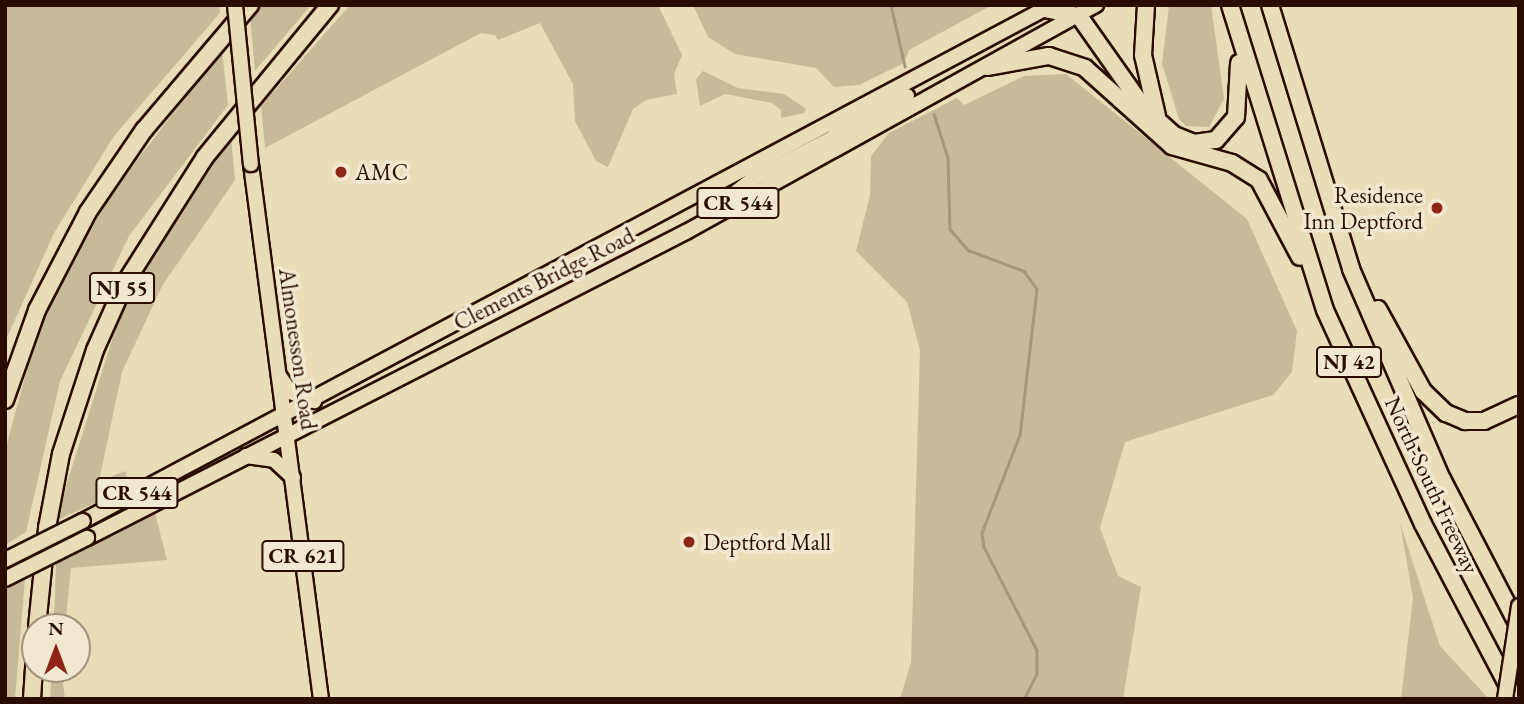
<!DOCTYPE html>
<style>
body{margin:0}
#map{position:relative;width:1524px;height:704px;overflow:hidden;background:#e8ddb7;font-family:"EB Garamond",serif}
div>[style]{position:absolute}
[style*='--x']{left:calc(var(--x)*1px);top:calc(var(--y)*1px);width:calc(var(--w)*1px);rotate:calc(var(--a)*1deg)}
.green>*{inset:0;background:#c8b998}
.stream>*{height:2.5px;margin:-1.25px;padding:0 1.25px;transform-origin:1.25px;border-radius:1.25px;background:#a79679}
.roads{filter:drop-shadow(2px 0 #2a0c00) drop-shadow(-2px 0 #2a0c00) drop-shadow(0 2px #2a0c00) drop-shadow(0 -2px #2a0c00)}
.major>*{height:14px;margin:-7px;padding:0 7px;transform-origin:7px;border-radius:7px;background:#e8ddb7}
.highway>*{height:16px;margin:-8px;padding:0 8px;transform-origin:8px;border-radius:8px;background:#e8ddb7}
.bridges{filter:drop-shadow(2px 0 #2a0c00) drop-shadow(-2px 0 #2a0c00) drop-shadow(0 2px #2a0c00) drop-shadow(0 -2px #2a0c00)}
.major-bridge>*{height:14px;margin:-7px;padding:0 7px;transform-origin:7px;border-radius:7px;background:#e8ddb7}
.dots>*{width:19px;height:19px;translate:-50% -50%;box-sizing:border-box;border:4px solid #f0e9d0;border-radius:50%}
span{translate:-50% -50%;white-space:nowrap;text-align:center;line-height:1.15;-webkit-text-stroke:7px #f0e9d0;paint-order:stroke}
.shield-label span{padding:2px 5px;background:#f0e9d0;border:2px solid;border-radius:5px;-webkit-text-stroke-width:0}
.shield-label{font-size:21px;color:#2a0c00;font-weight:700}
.poi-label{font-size:23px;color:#2a0c00}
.left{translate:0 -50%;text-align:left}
.right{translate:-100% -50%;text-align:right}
.street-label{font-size:23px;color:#2a0c00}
.frame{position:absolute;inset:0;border:7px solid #2a0c00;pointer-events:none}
.north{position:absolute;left:21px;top:613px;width:70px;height:70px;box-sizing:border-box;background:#f0e9d0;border:2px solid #a1917d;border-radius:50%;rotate:0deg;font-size:19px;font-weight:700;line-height:28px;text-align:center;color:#2a0c00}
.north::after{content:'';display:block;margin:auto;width:24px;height:32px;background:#8f2418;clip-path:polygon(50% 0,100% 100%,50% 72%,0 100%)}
</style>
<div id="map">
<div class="green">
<i style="clip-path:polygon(5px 5px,219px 5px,220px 13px,114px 136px,54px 233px,5px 342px)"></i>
<i style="clip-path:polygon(259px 5px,311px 5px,255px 71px,250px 15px)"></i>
<i style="clip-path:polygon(350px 5px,658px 5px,682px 55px,674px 74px,677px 94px,646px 100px,633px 109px,608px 167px,596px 161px,575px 121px,573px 84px,540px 23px,498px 40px,495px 35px,481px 33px,265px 148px,261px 106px)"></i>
<i style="clip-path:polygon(693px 5px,992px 5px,909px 50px,904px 63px,859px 85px,834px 87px,816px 68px,735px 54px,708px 37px)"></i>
<i style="clip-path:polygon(1169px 5px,1211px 5px,1224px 99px,1209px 127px,1186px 126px,1179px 119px,1162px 64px)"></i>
<i style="clip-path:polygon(222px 50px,228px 105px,129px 236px,60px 381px,26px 532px,5px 545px,5px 451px,41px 318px,111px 194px)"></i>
<i style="clip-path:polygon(703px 71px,738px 88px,784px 94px,806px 109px,804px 113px,781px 118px,781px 110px,772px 103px,725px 94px,700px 106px,696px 79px)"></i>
<i style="clip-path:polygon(1066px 74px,1247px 219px,1297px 331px,1292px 372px,1273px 395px,1125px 442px,1100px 528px,1118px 576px,1141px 587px,1123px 699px,900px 699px,911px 662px,920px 350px,907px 302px,856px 251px,870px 195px,871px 156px,889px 133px,957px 98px,964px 105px,1024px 76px)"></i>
<i style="clip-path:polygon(231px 135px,235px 180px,162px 286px,122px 372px,99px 481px,126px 471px,128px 488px,55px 521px,117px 324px,170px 223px)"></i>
<i style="clip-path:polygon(155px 513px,167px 560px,71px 568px,65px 627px,54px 627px,56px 562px)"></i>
<i style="clip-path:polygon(1400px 523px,1440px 646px,1489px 699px,1401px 699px,1413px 598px)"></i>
<i style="clip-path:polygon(25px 579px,15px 699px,5px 699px,5px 590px)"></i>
<i style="clip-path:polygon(52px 669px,61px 669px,65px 699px,50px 699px)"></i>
</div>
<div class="stream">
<i style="--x:891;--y:5;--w:63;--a:77.1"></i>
<i style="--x:934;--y:114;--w:46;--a:72.3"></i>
<i style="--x:948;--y:158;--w:71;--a:88.4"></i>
<i style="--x:950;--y:229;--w:28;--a:49"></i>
<i style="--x:968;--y:250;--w:60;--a:20.6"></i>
<i style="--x:1024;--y:271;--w:22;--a:54"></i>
<i style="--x:1037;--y:289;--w:147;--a:96.6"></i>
<i style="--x:1020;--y:435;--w:105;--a:111.2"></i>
<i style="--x:982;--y:533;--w:14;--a:82"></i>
<i style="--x:984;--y:547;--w:116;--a:62.8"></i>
<i style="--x:1037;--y:650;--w:24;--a:90"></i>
<i style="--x:1037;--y:674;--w:28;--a:117"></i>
</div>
<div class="roads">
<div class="major">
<i style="--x:840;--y:140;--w:16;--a:-52"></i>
<i style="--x:850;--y:127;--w:65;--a:-28.5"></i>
<i style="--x:251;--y:164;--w:540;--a:82.55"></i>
<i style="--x:718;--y:206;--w:44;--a:-37.6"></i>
<i style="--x:753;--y:179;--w:91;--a:-27.4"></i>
<i style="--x:834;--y:137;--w:24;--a:-62"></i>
<i style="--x:280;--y:377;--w:18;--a:56"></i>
<i style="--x:290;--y:392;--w:26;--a:21"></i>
<i style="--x:246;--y:456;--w:28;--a:8"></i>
<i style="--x:274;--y:460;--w:26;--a:43"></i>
<i style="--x:83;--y:521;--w:1098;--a:-28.04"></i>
<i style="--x:87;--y:538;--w:673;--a:-27.06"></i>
<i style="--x:686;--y:232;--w:469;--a:-29"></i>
</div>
<div class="highway">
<i style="--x:1146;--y:5;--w:50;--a:93.4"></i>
<i style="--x:1143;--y:55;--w:63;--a:77.1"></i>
<i style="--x:1230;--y:5;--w:319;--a:72.7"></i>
<i style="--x:1325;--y:310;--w:235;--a:65.4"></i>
<i style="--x:1423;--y:524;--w:198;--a:62.3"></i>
<i style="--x:1270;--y:5;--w:276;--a:72.9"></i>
<i style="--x:1351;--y:269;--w:229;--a:66.6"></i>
<i style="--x:1442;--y:479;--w:167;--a:62.5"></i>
<i style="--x:1045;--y:9;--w:35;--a:12"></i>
<i style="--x:1079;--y:16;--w:113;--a:54.8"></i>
<i style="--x:1144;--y:108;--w:40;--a:42"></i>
<i style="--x:1174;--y:135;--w:22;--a:22"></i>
<i style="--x:1194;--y:143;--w:22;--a:-8"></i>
<i style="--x:1216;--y:140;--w:30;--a:-49"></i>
<i style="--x:1236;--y:117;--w:54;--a:-86.8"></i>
<i style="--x:987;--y:67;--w:63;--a:-10.1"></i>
<i style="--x:1049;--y:56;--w:38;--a:18"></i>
<i style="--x:1085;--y:68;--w:117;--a:41.9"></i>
<i style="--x:1172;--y:146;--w:62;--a:15.8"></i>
<i style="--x:1232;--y:163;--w:32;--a:32"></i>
<i style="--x:1259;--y:180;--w:87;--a:62"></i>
<i style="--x:1378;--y:309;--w:94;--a:61.2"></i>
<i style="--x:1423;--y:391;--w:32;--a:44"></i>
<i style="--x:1446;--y:413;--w:21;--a:23"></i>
<i style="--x:1465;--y:421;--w:19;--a:0"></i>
<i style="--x:1484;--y:421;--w:38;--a:-25"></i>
<i style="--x:5;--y:400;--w:96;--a:-70.4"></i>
<i style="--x:37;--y:310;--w:110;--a:-62.5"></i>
<i style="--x:88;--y:212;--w:99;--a:-55.7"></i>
<i style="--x:144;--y:130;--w:164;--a:-49.7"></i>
<i style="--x:37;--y:627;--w:100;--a:-84.2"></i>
<i style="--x:47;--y:528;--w:75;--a:-79.3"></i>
<i style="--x:61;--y:454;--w:109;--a:-71.9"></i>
<i style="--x:95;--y:350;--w:73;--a:-65.9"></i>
<i style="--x:125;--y:283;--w:149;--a:-57.6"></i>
<i style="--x:205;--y:157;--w:197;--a:-50.6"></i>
<i style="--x:32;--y:699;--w:47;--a:-86.3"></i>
</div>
</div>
<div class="bridges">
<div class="major-bridge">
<i style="--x:235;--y:5;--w:160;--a:84.3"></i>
<i style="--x:5;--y:560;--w:87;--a:-26.6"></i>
<i style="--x:5;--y:579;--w:92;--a:-26.6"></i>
<i style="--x:1505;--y:699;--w:94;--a:-81.4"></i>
</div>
</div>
<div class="dots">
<i style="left:341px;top:172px;background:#8f2418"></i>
<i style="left:1437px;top:208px;background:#8f2418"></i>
<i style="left:689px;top:542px;background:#8f2418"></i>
</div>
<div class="shield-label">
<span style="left:738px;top:203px">CR 544</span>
<span style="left:122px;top:288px">NJ 55</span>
<span style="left:1349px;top:362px">NJ 42</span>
<span style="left:137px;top:493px">CR 544</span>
<span style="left:303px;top:556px">CR 621</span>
</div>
<div class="poi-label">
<span class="left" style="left:355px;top:172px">AMC</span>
<span class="right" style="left:1423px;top:208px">Residence<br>Inn Deptford</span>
<span class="left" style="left:703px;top:542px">Deptford Mall</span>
</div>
<div class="street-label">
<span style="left:544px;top:279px;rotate:-27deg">Clements Bridge Road</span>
<span style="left:298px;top:349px;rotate:82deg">Almonesson Road</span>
<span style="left:1432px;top:485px;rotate:65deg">North-South Freeway</span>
</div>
<div class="frame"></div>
<div class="north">N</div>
</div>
